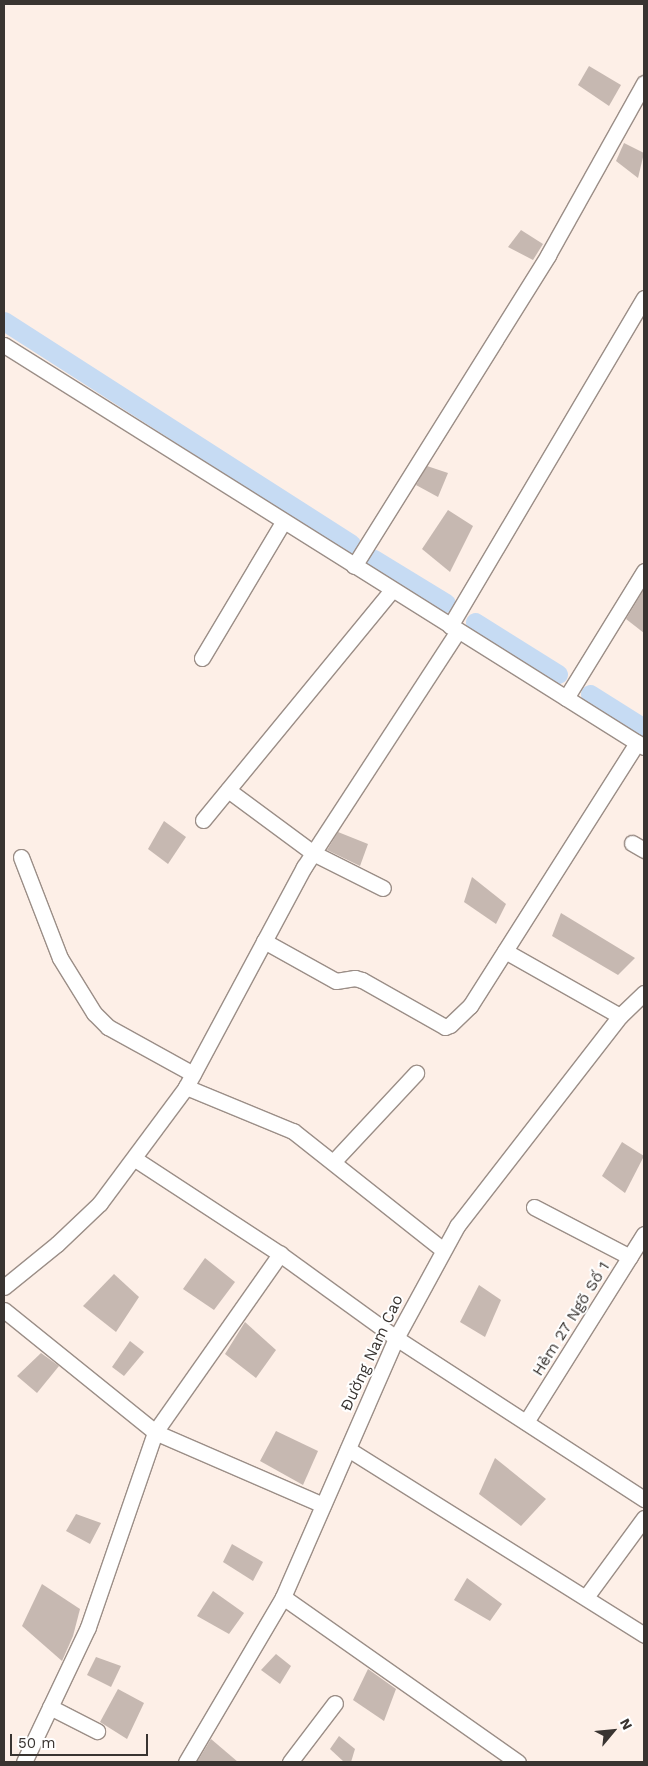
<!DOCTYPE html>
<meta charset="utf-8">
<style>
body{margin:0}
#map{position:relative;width:648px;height:1766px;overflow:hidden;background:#fdefe7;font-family:"Work Sans",sans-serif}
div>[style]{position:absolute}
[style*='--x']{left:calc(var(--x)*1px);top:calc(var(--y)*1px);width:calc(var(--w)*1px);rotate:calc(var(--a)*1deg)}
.canal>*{height:19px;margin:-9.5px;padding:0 9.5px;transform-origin:9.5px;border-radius:9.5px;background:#c6dbf3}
.building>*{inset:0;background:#c6b8b1}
.roads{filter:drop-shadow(1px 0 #9b8e87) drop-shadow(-1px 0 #9b8e87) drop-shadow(0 1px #9b8e87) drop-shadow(0 -1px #9b8e87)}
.minor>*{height:15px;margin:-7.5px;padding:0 7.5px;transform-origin:7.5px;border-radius:7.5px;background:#fff}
span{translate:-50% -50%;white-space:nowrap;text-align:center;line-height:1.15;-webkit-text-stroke:4px #fff;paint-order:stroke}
.street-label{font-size:16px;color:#393431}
.frame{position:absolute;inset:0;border:5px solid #393431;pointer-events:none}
.north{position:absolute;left:588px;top:1706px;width:50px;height:50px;-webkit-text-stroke:4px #fff;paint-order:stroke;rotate:62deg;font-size:14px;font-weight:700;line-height:20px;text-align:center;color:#393431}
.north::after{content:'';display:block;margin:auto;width:18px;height:22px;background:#393431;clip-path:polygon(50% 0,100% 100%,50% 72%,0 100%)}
.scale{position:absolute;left:10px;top:1734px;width:138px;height:22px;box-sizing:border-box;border:2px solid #393431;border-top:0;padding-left:6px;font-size:15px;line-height:18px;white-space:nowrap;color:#393431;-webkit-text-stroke:4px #fff;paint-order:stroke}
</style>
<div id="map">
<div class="canal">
<i style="--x:4;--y:321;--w:412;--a:32.7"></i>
<i style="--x:374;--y:559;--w:84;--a:31.4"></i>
<i style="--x:475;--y:622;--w:98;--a:32.1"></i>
<i style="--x:590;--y:694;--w:64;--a:32.2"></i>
</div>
<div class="building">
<i style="clip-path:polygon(589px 66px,621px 85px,609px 106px,578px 85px)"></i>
<i style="clip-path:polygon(624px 143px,644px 153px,638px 178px,616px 161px)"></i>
<i style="clip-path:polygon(521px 230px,543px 244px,533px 260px,508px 247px)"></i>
<i style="clip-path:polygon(427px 466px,448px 473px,438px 497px,416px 485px)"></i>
<i style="clip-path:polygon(448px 510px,473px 526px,450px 572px,422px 549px)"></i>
<i style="clip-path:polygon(644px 589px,644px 633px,626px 619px)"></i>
<i style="clip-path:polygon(164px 821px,186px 837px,168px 864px,148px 849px)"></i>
<i style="clip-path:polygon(338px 832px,368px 844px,360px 866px,327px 850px)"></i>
<i style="clip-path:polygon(472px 877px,506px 904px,496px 924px,464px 902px)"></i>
<i style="clip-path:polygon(561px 913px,635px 958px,618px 975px,552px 936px)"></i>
<i style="clip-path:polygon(622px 1142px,644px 1156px,625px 1193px,602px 1176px)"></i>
<i style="clip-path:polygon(205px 1258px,235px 1282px,214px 1310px,183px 1289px)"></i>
<i style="clip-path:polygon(114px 1274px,139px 1297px,116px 1332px,83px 1306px)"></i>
<i style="clip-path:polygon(479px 1285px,501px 1300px,485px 1337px,460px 1322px)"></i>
<i style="clip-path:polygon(245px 1322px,276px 1350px,256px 1378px,225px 1354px)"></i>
<i style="clip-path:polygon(130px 1341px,144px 1352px,124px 1376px,112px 1367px)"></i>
<i style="clip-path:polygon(41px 1353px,59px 1366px,37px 1393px,17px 1376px)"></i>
<i style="clip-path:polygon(276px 1431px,318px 1451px,303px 1485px,260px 1461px)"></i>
<i style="clip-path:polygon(495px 1458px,546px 1499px,521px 1526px,479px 1494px)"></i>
<i style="clip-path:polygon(76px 1514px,101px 1523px,90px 1544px,66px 1531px)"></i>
<i style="clip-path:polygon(232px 1544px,263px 1562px,253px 1581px,223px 1562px)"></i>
<i style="clip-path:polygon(467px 1578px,502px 1604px,490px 1621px,454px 1600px)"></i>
<i style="clip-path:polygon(42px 1584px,80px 1609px,73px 1636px,62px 1661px,22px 1626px)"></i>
<i style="clip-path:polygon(213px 1591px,244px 1613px,229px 1634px,197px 1616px)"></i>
<i style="clip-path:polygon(276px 1654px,291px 1666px,280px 1684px,261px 1670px)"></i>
<i style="clip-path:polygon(96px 1657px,121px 1666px,111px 1687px,87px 1675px)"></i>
<i style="clip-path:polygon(368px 1669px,396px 1689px,384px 1721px,353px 1700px)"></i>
<i style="clip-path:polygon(118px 1689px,144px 1703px,127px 1739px,100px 1722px)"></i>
<i style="clip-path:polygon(339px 1736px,355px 1749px,351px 1762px,344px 1762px,330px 1749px)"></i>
<i style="clip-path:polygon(211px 1739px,238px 1762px,197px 1762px)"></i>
</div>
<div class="roads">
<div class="minor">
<i style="--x:4;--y:345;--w:756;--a:32.13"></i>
<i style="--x:354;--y:566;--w:367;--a:-58"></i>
<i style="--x:548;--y:255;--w:197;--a:-60.8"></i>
<i style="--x:450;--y:626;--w:381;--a:-59.4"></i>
<i style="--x:202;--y:658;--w:158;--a:-59.2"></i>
<i style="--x:566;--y:698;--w:149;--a:-58.4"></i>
<i style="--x:228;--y:790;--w:106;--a:36.5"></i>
<i style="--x:313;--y:853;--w:78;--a:26.6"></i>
<i style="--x:203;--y:820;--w:298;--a:-50.6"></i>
<i style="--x:632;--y:843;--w:14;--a:30"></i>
<i style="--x:21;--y:857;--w:108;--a:68.9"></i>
<i style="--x:60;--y:958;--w:65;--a:58.3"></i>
<i style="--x:94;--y:1013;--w:20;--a:45"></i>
<i style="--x:108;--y:1027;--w:97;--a:28.9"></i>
<i style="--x:264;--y:941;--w:82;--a:29.1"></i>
<i style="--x:336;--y:981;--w:19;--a:-9"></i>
<i style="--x:355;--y:978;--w:7;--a:16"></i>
<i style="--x:362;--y:980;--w:95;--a:29.5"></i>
<i style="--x:445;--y:1027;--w:5;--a:-22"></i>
<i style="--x:450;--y:1025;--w:28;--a:-44"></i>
<i style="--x:470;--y:1006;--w:312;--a:-57.6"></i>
<i style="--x:505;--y:951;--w:132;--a:29.5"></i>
<i style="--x:186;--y:1087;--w:116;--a:22.4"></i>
<i style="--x:293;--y:1131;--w:191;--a:38.4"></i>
<i style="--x:135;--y:1159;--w:173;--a:33.2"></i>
<i style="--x:280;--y:1254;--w:143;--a:35.9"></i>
<i style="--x:396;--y:1338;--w:296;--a:33"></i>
<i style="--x:333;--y:1162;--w:122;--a:-47"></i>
<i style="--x:534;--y:1207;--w:108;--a:27.5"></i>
<i style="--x:4;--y:1287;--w:68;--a:-39.1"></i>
<i style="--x:57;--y:1244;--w:59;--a:-43.6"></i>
<i style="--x:100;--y:1203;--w:144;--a:-53.4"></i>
<i style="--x:186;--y:1087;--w:250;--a:-61.8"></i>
<i style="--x:304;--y:867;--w:282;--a:-56.9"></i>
<i style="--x:4;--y:1310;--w:194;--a:38.9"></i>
<i style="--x:155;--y:1432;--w:183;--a:23.5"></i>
<i style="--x:526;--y:1422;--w:222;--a:-57.9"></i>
<i style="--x:348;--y:1449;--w:350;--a:32.1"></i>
<i style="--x:283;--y:1597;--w:287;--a:35.1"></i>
<i style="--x:586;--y:1597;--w:98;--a:-53.7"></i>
<i style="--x:50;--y:1707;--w:53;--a:27.1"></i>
<i style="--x:24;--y:1762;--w:149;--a:-64.6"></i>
<i style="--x:88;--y:1627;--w:206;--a:-71"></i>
<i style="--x:155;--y:1432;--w:218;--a:-54.9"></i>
<i style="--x:186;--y:1762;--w:191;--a:-59.5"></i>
<i style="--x:283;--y:1597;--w:283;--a:-66.4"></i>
<i style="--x:396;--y:1338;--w:128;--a:-61.4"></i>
<i style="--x:457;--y:1226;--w:266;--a:-52.2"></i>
<i style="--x:620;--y:1016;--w:33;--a:-44"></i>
<i style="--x:290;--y:1762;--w:74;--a:-52.7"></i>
</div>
</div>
<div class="street-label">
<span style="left:571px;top:1319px;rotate:-58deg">Hẻm 27 Ngõ Số 1</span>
<span style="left:372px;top:1353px;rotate:-65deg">Đường Nam Cao</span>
</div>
<div class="frame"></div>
<div class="north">N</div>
<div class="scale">50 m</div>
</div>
